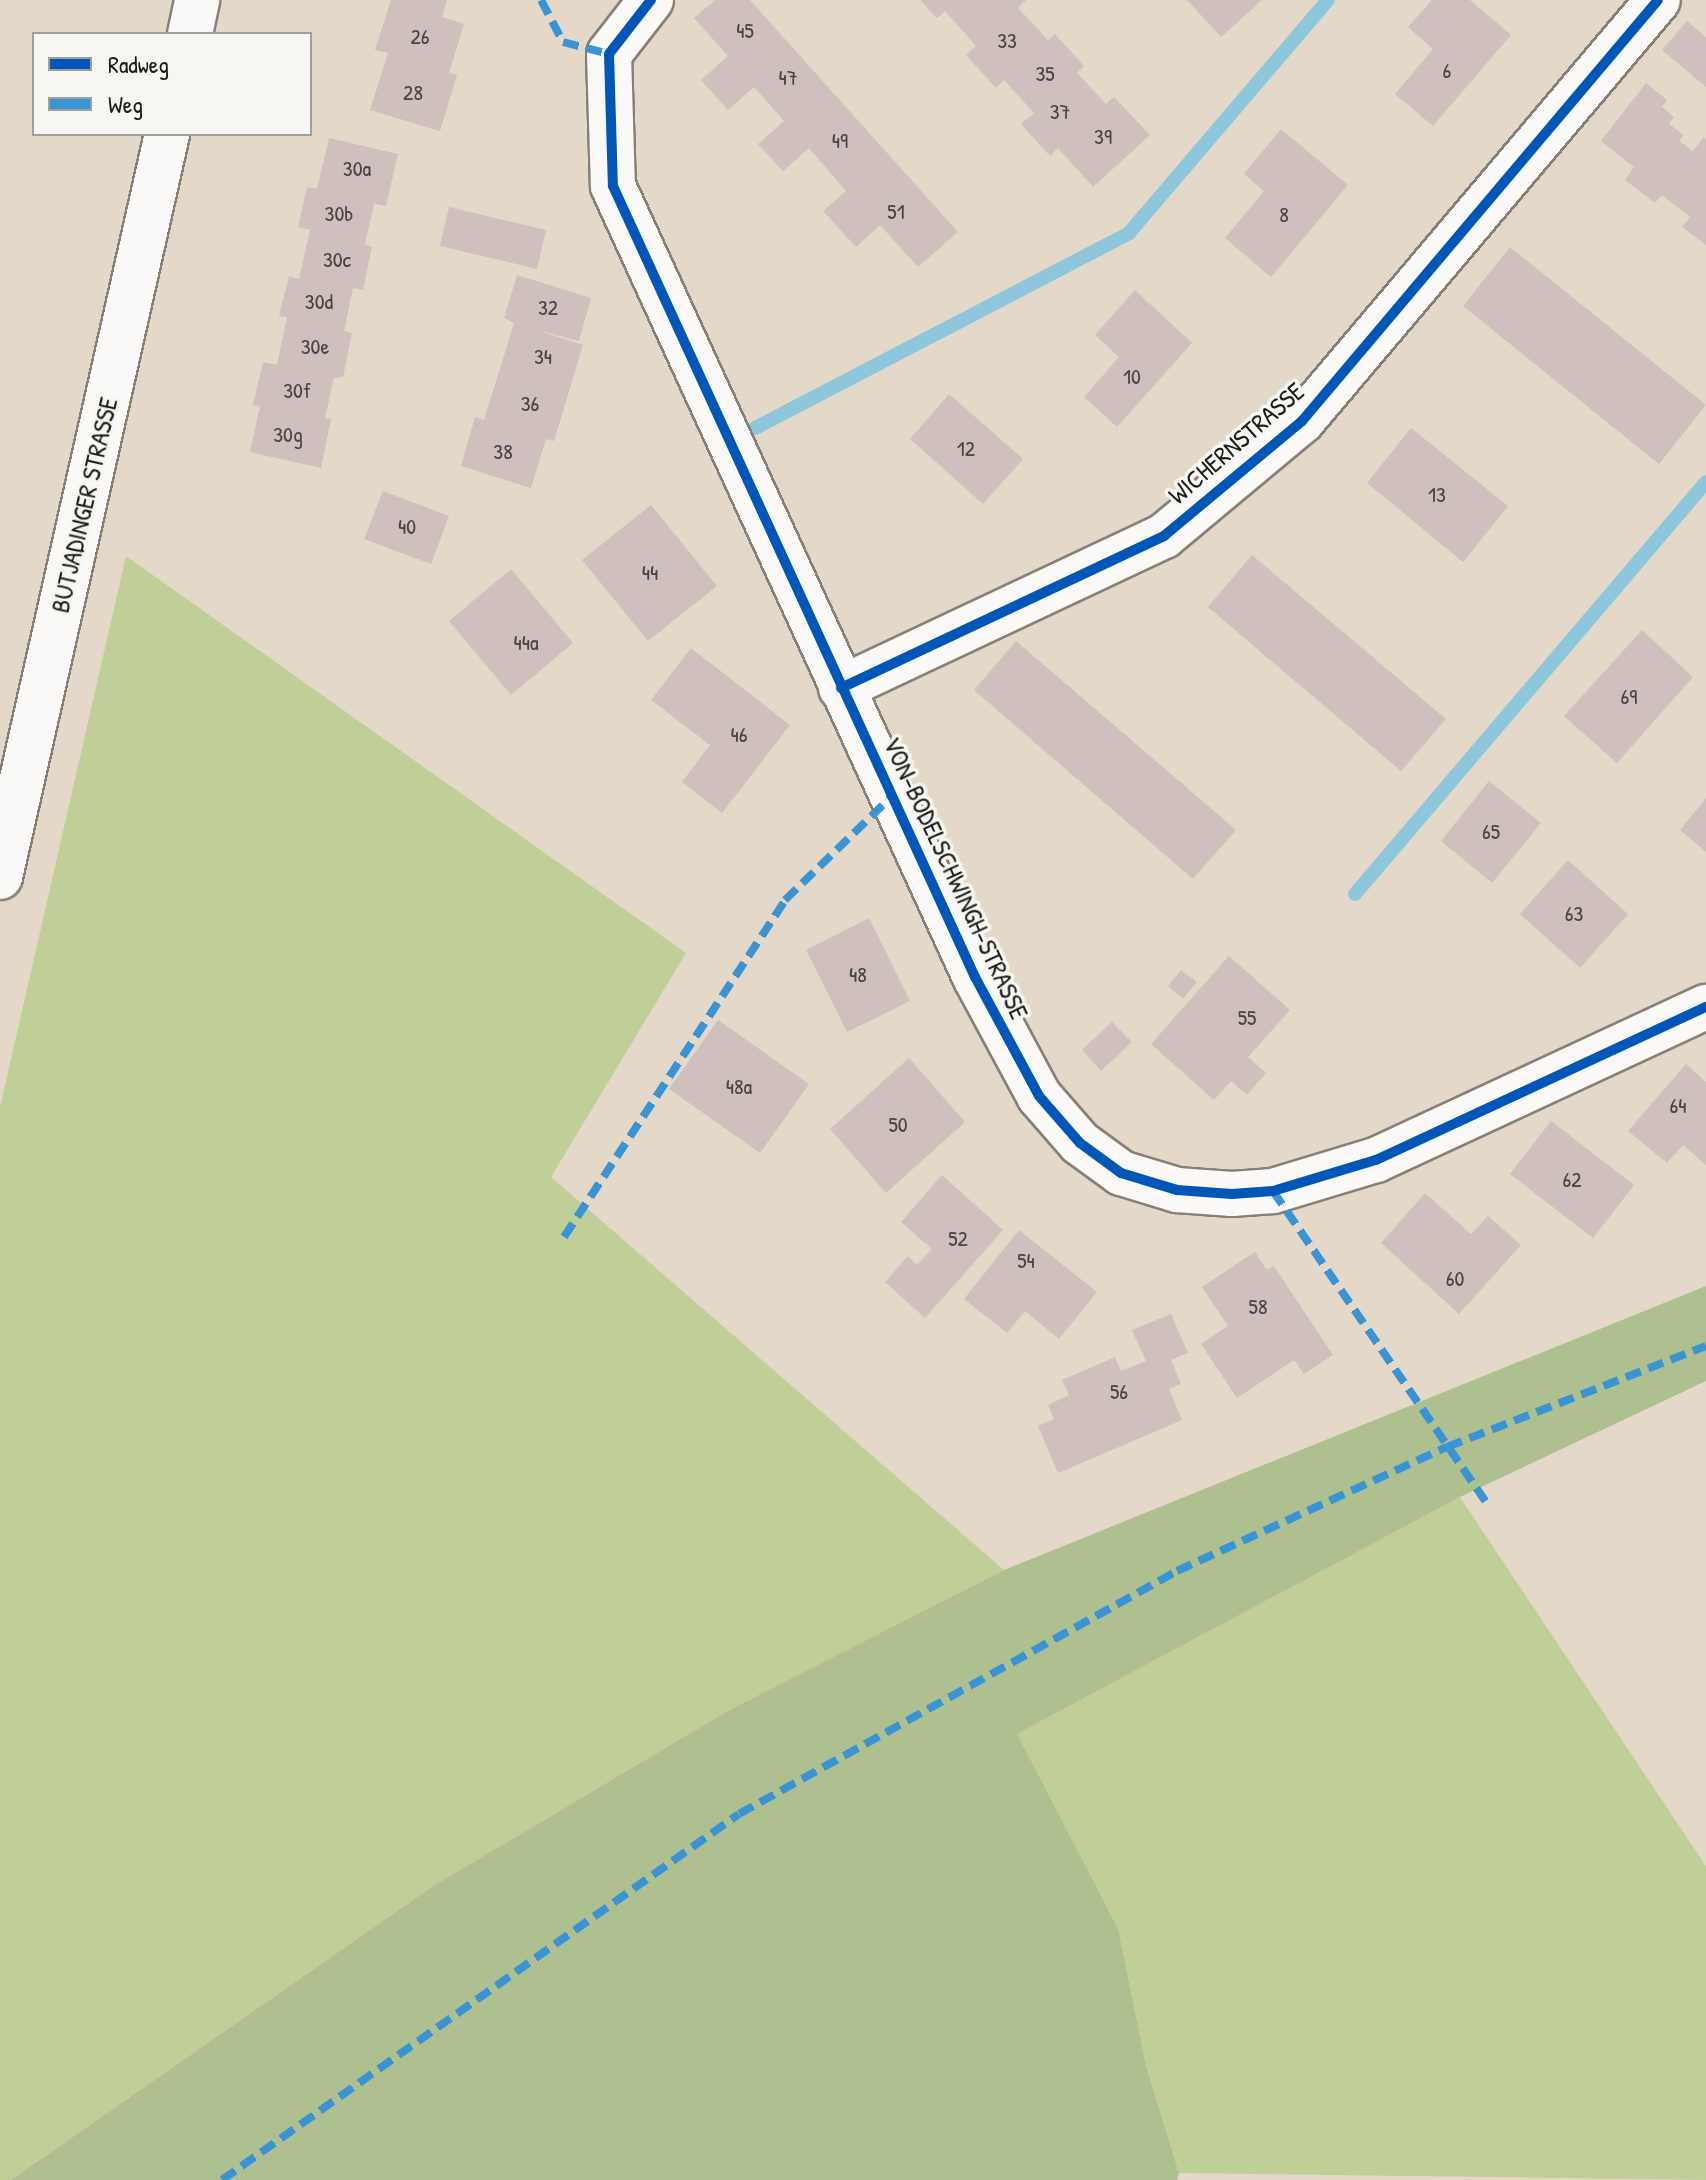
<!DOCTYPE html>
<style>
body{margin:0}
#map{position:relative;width:1706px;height:2180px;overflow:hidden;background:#e4d9c8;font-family:"Patrick Hand",sans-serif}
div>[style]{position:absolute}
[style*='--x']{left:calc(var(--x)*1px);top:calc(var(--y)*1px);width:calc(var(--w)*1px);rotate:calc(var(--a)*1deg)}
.green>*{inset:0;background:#c0cf98}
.forest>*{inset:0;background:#aec090}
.stream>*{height:14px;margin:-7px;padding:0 7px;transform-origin:7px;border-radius:7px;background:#8ec6dc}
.building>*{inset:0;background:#cfbfbd}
.roads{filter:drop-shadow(2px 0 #868078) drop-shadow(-2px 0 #868078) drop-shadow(0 2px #868078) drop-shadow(0 -2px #868078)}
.minor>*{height:44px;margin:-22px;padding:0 22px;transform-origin:22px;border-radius:22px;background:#fbf9f7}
.quiet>*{height:8px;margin-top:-4px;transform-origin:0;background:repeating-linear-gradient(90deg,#3a94d4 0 16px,transparent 0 24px)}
.cycleway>*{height:10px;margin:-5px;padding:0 5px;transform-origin:5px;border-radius:5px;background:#0057b8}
span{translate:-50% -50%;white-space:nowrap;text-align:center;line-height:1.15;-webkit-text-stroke:7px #f6f6f2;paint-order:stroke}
.number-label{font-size:22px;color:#494544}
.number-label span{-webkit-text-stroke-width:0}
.street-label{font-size:26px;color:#1c1c1c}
.legend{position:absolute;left:32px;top:32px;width:280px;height:104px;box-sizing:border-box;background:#f6f6f2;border:2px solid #9f9f9c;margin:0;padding:10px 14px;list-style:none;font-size:24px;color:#1c1c1c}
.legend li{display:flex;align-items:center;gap:16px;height:40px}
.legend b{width:40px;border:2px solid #9f9f9c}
</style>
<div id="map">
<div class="green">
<i style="clip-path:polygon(126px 556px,686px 953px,551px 1177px,1004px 1570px,731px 1709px,433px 1886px,11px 2180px,0 2180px,0 1107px)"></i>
<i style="clip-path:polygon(1460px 1497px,1706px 1866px,1706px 2180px,1179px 2173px,1146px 2066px,1017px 1734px)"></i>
</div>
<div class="forest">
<i style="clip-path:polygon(1706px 1286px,1706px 1381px,1460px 1497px,1017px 1734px,1118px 1929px,1146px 2066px,1179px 2173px,1177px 2180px,11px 2180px,433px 1886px,731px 1709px,1004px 1570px)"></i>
</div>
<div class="stream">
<i style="--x:755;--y:428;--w:422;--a:-27.5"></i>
<i style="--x:1129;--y:233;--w:306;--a:-49.5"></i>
<i style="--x:1355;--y:894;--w:541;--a:-49.57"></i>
</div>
<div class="building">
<i style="clip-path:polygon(391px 0,447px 0,442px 17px,464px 24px,449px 73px,457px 75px,440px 131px,370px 110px,388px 53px,375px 50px)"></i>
<i style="clip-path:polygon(715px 0,750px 0,958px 232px,918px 267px,880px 225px,856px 247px,823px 211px,846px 191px,809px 148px,783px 171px,758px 144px,784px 121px,754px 87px,728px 110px,701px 80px,728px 56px,694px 18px)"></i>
<i style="clip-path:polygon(920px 0,1026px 0,1018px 8px,1048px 40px,1055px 34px,1084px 66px,1077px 73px,1106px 104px,1114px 97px,1150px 135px,1093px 187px,1058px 148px,1050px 156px,1021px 124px,1034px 113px,1004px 80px,996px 88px,966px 55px,976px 46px,945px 11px,937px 18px)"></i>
<i style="clip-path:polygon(1187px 0,1262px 0,1221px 37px)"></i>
<i style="clip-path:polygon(1432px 0,1470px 0,1511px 35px,1433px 126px,1395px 94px,1433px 49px,1408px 27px)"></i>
<i style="clip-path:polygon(1687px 21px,1706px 37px,1706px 87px,1662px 50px)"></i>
<i style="clip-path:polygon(1646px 83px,1667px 100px,1662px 107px,1674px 117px,1669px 124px,1684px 135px,1679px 141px,1693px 151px,1704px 137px,1706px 139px,1706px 245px,1682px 227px,1690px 217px,1662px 195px,1655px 203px,1625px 180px,1634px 167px,1601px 141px)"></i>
<i style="clip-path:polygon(1281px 129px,1348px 185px,1271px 277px,1225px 238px,1264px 191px,1244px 174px)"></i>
<i style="clip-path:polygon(329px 138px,398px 154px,386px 206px,374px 204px,365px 244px,372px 247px,363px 290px,353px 288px,344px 331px,352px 333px,343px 377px,334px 378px,325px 418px,331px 419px,321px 468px,250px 452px,260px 406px,253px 405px,263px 362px,277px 365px,287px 317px,279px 316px,289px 276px,299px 279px,310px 230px,298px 227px,307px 187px,317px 189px)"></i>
<i style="clip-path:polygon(449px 207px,546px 230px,537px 269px,440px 246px)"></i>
<i style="clip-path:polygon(1510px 247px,1706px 405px,1659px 464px,1463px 306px)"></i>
<i style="clip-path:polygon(517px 275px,591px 298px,579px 341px,534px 329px,583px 345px,554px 441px,546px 439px,531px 488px,461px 466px,475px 417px,484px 420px,514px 323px,504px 318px)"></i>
<i style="clip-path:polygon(1135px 290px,1192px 343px,1117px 427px,1084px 397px,1119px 357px,1095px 335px)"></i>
<i style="clip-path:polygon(949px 394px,1023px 459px,983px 504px,910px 439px)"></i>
<i style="clip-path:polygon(1411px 428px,1508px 506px,1463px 562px,1367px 483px)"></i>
<i style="clip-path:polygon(383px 491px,449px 516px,431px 564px,364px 539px)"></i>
<i style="clip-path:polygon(651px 505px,717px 586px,648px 641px,582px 560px)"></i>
<i style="clip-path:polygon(1252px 555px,1446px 719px,1401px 771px,1208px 607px)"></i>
<i style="clip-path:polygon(511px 569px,573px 643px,511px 695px,449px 621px)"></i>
<i style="clip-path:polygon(1642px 630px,1693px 677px,1617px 763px,1564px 716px)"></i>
<i style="clip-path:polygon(1016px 641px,1236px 830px,1193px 879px,974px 690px)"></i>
<i style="clip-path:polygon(691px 648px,790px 725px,722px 813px,682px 782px,710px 745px,651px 700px)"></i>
<i style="clip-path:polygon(1489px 781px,1541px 823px,1492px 883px,1441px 841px)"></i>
<i style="clip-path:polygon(1706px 798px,1706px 852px,1680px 830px)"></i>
<i style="clip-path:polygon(1568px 860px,1628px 914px,1580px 968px,1520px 914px)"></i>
<i style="clip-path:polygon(869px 918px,910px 1001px,847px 1032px,806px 950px)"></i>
<i style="clip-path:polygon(1229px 956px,1290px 1010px,1248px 1057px,1266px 1073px,1247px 1095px,1231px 1081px,1214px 1100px,1151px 1044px)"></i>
<i style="clip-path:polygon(1181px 970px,1197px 982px,1183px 999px,1168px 986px)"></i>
<i style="clip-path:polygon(718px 1020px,809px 1084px,760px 1153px,669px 1089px)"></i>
<i style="clip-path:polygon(1112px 1022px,1132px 1042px,1101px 1071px,1082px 1050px)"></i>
<i style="clip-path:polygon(909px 1058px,965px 1122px,886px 1193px,830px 1129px)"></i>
<i style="clip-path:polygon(1686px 1064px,1706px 1082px,1706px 1165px,1683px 1145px,1667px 1163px,1628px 1131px)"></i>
<i style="clip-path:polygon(1551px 1121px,1634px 1185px,1593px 1238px,1510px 1174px)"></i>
<i style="clip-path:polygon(942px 1175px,1003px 1230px,925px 1318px,885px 1282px,908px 1256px,917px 1265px,932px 1249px,901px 1222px)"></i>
<i style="clip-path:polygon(1425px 1193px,1471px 1234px,1488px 1216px,1521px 1245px,1459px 1314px,1381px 1243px)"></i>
<i style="clip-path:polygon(1019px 1230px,1097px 1292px,1059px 1339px,1025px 1311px,1007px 1333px,964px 1299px)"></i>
<i style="clip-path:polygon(1255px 1252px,1267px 1270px,1274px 1266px,1333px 1355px,1304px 1374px,1294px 1360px,1237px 1398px,1201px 1344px,1228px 1326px,1202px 1287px)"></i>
<i style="clip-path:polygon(1171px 1314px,1188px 1353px,1171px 1360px,1181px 1384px,1169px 1389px,1182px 1420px,1058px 1473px,1038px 1426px,1054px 1419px,1048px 1405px,1069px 1395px,1062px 1380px,1115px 1357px,1121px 1371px,1146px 1361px,1132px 1330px)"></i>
</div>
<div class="roads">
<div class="minor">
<i style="--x:651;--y:0;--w:68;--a:127.9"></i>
<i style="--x:609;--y:54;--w:132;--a:88.3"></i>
<i style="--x:613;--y:186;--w:870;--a:65.41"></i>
<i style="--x:975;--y:977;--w:135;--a:61.7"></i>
<i style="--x:1039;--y:1096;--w:62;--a:48.9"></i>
<i style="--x:1080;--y:1143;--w:51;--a:36.2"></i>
<i style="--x:1121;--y:1173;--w:59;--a:16.9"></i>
<i style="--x:1177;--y:1190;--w:55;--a:4.2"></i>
<i style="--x:1232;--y:1194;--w:41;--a:-4.2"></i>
<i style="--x:1273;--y:1191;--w:108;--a:-16.8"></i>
<i style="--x:1376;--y:1160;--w:364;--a:-24.9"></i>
<i style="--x:190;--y:34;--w:35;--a:-78"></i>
<i style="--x:841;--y:688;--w:357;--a:-25.2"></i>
<i style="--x:1164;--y:536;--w:180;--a:-39.8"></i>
<i style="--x:1302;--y:421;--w:551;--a:-49.78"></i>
<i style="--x:0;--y:877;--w:762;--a:-77.33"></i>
</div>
</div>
<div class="quiet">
<i style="--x:541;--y:0;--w:47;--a:62.4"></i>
<i style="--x:563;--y:42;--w:48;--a:14.6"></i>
<i style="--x:1273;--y:1191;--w:376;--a:55.6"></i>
<i style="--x:564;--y:1237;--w:403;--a:-56.7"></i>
<i style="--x:785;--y:900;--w:152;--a:-44.2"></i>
<i style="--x:222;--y:2180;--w:633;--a:-35.3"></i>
<i style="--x:739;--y:1814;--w:501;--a:-29.02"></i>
<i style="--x:1177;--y:1571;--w:297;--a:-24.7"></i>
<i style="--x:1447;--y:1447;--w:278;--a:-21.3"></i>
</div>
<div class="cycleway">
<i style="--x:651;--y:0;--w:68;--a:127.9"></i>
<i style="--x:609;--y:54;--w:132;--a:88.3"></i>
<i style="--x:613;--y:186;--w:870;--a:65.41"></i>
<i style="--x:975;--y:977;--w:135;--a:61.7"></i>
<i style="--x:1039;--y:1096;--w:62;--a:48.9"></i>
<i style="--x:1080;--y:1143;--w:51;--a:36.2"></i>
<i style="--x:1121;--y:1173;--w:59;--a:16.9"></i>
<i style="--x:1177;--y:1190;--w:55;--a:4.2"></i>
<i style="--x:1232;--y:1194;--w:41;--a:-4.2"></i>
<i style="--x:1273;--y:1191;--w:108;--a:-16.8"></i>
<i style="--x:1376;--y:1160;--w:364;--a:-24.9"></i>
<i style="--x:841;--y:688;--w:357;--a:-25.2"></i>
<i style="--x:1164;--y:536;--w:180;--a:-39.8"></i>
<i style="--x:1302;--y:421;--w:551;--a:-49.78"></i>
</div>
<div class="number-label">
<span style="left:745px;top:31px">45</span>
<span style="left:420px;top:37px">26</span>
<span style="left:1007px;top:41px">33</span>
<span style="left:1447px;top:71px">6</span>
<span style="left:1045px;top:74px">35</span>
<span style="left:788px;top:78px">47</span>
<span style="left:413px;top:93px">28</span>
<span style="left:1060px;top:112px">37</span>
<span style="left:1103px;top:137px">39</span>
<span style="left:840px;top:141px">49</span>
<span style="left:357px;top:169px">30a</span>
<span style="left:896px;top:212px">51</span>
<span style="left:339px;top:214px">30b</span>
<span style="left:1284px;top:215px">8</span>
<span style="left:337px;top:260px">30c</span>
<span style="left:319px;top:302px">30d</span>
<span style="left:548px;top:308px">32</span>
<span style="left:315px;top:347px">30e</span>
<span style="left:543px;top:357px">34</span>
<span style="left:1132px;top:377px">10</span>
<span style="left:297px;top:391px">30f</span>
<span style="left:530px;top:404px">36</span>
<span style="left:288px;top:435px">30g</span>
<span style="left:966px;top:449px">12</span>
<span style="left:503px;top:452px">38</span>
<span style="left:1437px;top:495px">13</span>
<span style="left:407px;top:527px">40</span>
<span style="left:650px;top:573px">44</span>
<span style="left:526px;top:643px">44a</span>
<span style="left:1629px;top:697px">69</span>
<span style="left:739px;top:735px">46</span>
<span style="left:1491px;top:832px">65</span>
<span style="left:1574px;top:914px">63</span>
<span style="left:858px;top:975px">48</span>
<span style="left:1247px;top:1018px">55</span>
<span style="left:739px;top:1087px">48a</span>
<span style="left:1678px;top:1106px">64</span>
<span style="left:898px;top:1125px">50</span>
<span style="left:1572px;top:1180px">62</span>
<span style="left:958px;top:1239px">52</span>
<span style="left:1026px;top:1261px">54</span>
<span style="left:1455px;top:1279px">60</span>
<span style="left:1258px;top:1307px">58</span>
<span style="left:1119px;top:1392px">56</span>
</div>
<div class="street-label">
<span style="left:1236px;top:443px;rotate:-41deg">WICHERNSTRASSE</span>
<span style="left:84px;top:505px;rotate:-77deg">BUTJADINGER STRASSE</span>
<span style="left:956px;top:878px;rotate:65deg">VON-BODELSCHWINGH-STRASSE</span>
</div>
<ul class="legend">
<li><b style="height:10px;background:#0057b8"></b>Radweg</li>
<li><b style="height:10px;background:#3a94d4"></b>Weg</li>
</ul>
</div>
